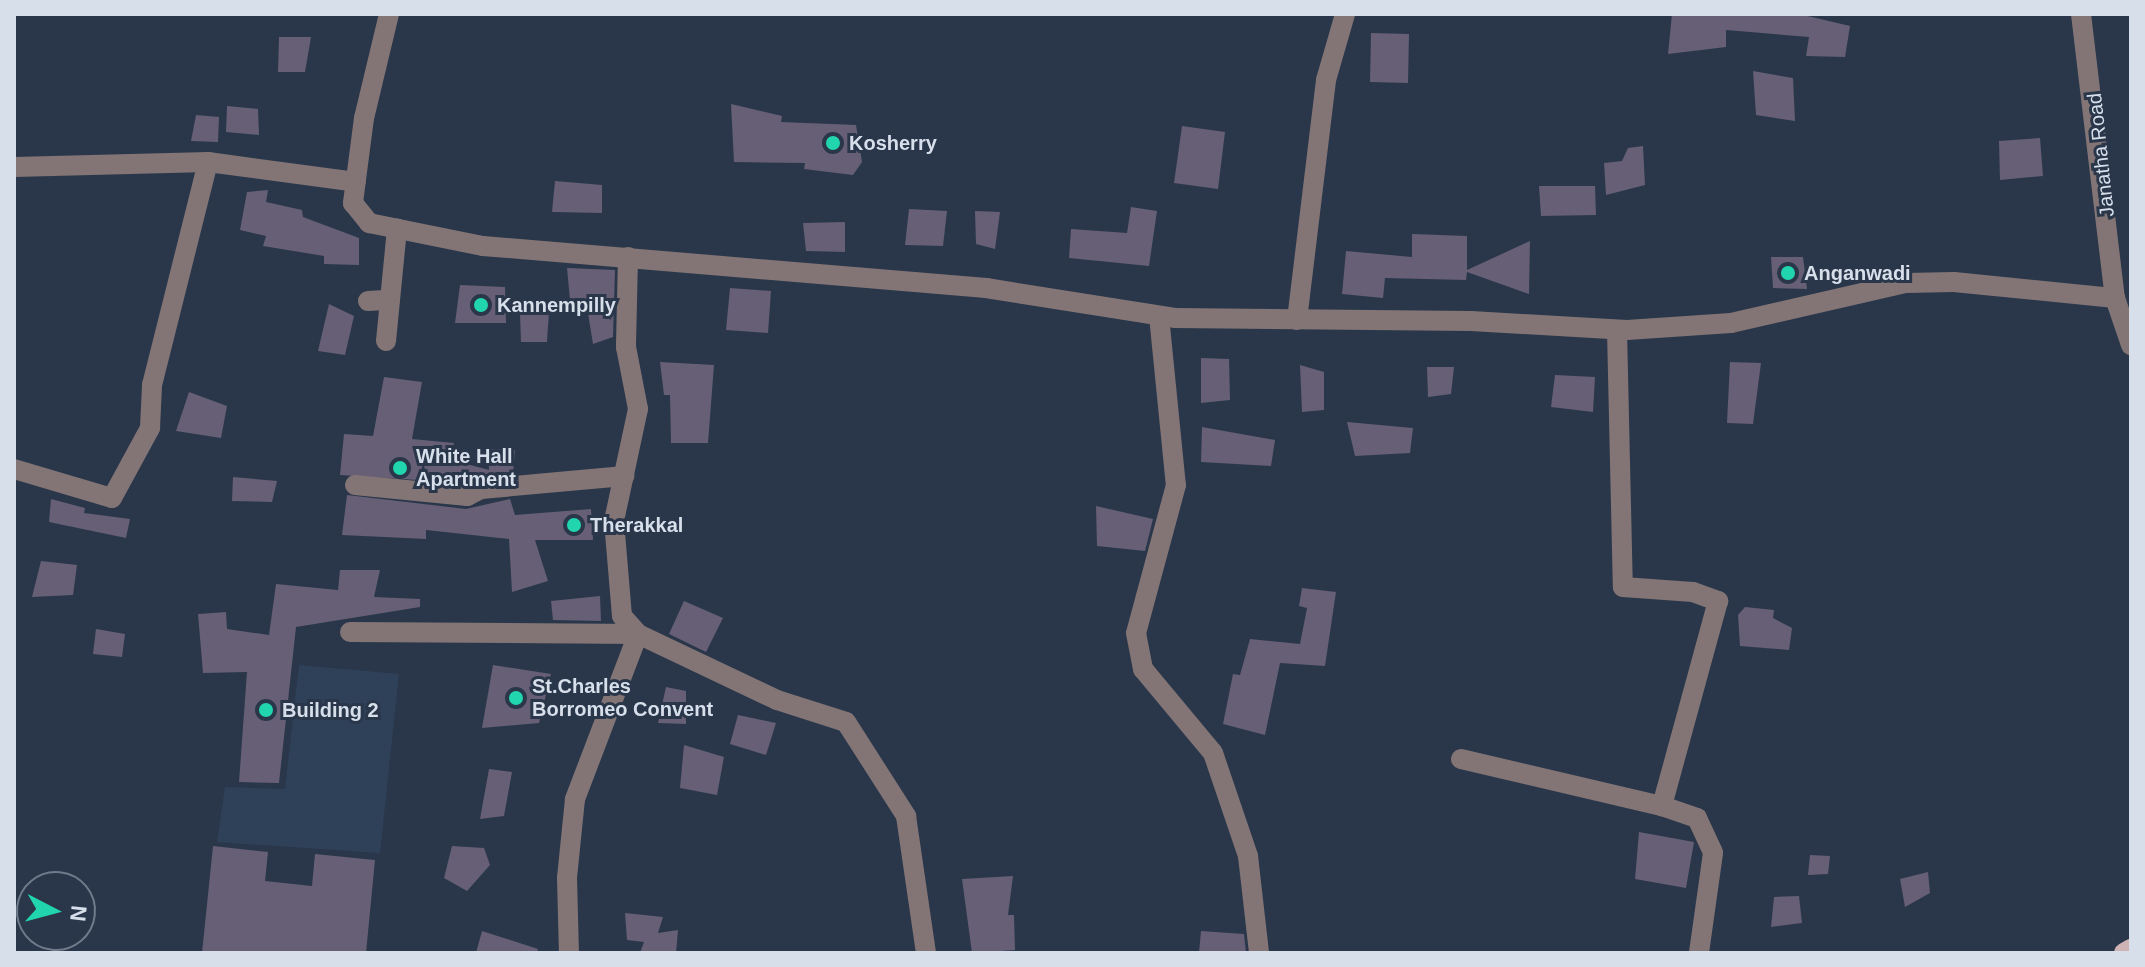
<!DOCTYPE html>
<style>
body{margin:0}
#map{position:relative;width:2145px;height:967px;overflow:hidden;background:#2a374a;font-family:Arial,sans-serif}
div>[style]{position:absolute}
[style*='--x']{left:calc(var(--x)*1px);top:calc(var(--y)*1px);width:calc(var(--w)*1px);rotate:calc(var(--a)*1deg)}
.built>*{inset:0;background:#2f4059}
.building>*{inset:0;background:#665f76}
.minor>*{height:20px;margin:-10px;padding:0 10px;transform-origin:10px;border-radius:10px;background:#837576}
.major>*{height:20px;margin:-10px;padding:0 10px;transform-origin:10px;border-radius:10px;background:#cfb3b5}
.dots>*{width:22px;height:22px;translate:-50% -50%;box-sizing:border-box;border:4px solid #2a374a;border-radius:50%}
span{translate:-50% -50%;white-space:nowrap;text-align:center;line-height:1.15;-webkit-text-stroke:6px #2a374a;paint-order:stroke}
.poi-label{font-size:20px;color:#d7dfeb;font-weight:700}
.left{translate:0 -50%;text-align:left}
.street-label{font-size:20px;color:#d7dfeb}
.frame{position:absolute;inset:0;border:16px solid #d7dfeb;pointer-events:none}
.north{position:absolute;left:16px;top:871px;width:80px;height:80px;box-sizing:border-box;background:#2a374a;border:2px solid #6f7a8a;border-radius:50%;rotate:96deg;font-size:22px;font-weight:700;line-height:32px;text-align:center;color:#d7dfeb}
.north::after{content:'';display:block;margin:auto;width:28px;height:36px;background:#21d5af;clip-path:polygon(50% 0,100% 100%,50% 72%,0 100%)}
</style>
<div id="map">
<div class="built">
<i style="clip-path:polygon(299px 665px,399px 674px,380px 853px,217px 842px,225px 787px,285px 789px)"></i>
</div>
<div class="building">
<i style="clip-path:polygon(1672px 14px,1799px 14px,1850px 26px,1845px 57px,1806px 56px,1809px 37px,1726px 30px,1726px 47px,1668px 54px)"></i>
<i style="clip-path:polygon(1371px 33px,1409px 34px,1408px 83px,1370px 82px)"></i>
<i style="clip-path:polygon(279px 37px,311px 37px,305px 72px,278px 72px)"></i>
<i style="clip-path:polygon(1753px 71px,1793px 78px,1795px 121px,1756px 115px)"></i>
<i style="clip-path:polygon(731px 104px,782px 116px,781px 122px,856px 125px,862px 162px,853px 175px,804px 169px,805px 163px,734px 162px)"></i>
<i style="clip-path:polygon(227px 106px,258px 109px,259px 135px,226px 132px)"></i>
<i style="clip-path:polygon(196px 115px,219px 117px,218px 142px,191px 141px)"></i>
<i style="clip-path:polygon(1182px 126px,1225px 132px,1218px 189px,1174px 183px)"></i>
<i style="clip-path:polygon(2040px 138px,2043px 176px,2000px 180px,1999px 141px)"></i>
<i style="clip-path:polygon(1643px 146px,1645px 185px,1606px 195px,1604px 163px,1622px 161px,1628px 148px)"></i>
<i style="clip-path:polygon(555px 181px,602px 185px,602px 213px,552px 212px)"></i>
<i style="clip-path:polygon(1539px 186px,1595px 186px,1596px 215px,1541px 216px)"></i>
<i style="clip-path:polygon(268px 190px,266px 202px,302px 210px,303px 217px,359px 238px,359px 265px,324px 264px,324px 256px,263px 246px,266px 236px,240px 230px,247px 192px)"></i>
<i style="clip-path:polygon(1131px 207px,1157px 211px,1149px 266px,1069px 258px,1071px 229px,1127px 233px)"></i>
<i style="clip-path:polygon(909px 209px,947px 211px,943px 246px,905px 245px)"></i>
<i style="clip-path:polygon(975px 211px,1000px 212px,995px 249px,976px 244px)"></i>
<i style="clip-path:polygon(845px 222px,845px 252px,806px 251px,803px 223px)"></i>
<i style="clip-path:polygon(1412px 234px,1467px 236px,1467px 270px,1530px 241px,1529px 294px,1467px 272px,1466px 280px,1385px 278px,1383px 298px,1342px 294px,1346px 251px,1412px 257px)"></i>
<i style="clip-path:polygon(1771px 257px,1803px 257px,1807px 289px,1773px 288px)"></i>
<i style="clip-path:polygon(567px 268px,615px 270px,613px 337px,593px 344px,586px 301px,570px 300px)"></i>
<i style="clip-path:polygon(460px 285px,505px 287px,506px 323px,455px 323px)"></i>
<i style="clip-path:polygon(730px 288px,771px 291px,768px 333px,726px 330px)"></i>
<i style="clip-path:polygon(329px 304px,354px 316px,345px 355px,318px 351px)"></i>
<i style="clip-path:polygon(549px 311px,547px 342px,521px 342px,520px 314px)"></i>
<i style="clip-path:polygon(1201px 358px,1229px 359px,1230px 400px,1201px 403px)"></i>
<i style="clip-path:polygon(660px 362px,714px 365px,708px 443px,671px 443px,670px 395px,664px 395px)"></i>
<i style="clip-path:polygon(1730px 362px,1761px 363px,1753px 424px,1727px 423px)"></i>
<i style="clip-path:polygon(1300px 365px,1324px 372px,1324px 410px,1302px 412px)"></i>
<i style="clip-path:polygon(1427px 367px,1454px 367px,1451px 394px,1428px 397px)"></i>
<i style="clip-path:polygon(1555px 375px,1595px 377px,1593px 412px,1551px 407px)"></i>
<i style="clip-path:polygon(384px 377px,422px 382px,412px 439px,454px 443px,452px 460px,489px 470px,488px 449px,515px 450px,513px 473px,465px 483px,340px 475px,344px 434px,373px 436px)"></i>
<i style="clip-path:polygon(189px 392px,227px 406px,221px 438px,176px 431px)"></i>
<i style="clip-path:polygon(1347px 422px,1413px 428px,1410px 453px,1355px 456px)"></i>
<i style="clip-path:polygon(1202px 427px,1275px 440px,1271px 466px,1201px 462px)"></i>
<i style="clip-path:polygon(233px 477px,277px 481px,272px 502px,232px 501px)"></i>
<i style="clip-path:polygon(347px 495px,466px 509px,510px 499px,515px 515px,591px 509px,593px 540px,535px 540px,548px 581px,512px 592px,509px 539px,426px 530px,426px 539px,342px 535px)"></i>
<i style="clip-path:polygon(51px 499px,85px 508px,84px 513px,130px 519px,126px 538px,49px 522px)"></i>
<i style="clip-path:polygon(1096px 506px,1153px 519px,1145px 551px,1097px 546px)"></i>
<i style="clip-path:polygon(41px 561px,77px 565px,73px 595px,32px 597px)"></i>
<i style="clip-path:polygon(340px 570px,380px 570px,374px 597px,420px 599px,420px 607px,296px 627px,279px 783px,239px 782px,247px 672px,203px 673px,198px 614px,226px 612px,227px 629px,269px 635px,276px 584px,338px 590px)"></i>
<i style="clip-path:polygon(1302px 588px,1336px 592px,1325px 666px,1280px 663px,1265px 735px,1223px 724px,1233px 674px,1240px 675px,1250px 639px,1300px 644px,1307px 608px,1299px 606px)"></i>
<i style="clip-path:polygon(600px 596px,601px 621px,553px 620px,551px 601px)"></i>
<i style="clip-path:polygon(684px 601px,723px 618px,706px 652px,669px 634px)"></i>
<i style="clip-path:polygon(1745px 607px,1774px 610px,1773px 618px,1792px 628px,1789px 650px,1740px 646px,1738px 615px)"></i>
<i style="clip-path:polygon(96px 629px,125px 634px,122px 657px,93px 654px)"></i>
<i style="clip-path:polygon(493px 665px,551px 674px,539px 723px,482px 728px)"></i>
<i style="clip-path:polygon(666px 687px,686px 691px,686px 724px,658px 723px)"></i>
<i style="clip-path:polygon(738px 715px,776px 723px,766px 755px,730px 744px)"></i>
<i style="clip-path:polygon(684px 745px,724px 757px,717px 795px,680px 788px)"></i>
<i style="clip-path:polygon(489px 769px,512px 772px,504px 816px,480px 819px)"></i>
<i style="clip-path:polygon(1639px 832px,1694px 842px,1686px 888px,1635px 879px)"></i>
<i style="clip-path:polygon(213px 846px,268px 852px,265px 881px,312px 886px,315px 854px,375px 860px,366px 953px,202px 953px)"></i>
<i style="clip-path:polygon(452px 846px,484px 848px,490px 865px,467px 891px,444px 878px)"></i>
<i style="clip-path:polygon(1810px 855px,1830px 856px,1828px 874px,1808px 875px)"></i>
<i style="clip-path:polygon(1928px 872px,1930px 893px,1905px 907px,1900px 879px)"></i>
<i style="clip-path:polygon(1013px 876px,1008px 915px,1014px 915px,1015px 950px,972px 953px,962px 879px)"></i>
<i style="clip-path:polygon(1799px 896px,1802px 923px,1771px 927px,1774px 897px)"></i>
<i style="clip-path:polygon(625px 913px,663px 917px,658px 933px,678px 930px,676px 953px,640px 953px,644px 942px,627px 940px)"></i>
<i style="clip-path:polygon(482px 931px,538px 949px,537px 953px,476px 953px)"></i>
<i style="clip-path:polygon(1201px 931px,1244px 934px,1246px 953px,1199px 953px)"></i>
</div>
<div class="minor">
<i style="--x:389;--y:14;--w:107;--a:103.5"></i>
<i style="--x:364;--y:118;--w:86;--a:97.4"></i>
<i style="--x:353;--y:203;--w:26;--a:51"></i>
<i style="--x:369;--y:223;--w:116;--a:11.4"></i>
<i style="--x:483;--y:246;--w:505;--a:4.77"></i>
<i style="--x:986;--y:288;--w:191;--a:9"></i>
<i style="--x:1175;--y:318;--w:296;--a:0.6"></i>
<i style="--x:1471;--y:321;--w:156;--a:3.3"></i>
<i style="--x:1627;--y:330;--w:104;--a:-3.9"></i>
<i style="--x:1731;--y:323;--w:180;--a:-12.9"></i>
<i style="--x:1906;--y:283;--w:48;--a:-1.2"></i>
<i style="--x:1954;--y:282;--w:162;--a:5.7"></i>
<i style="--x:2115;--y:298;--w:50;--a:71.2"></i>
<i style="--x:2081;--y:14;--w:286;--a:83.2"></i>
<i style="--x:14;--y:167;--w:194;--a:-1.5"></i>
<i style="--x:628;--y:257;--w:90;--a:91.3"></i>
<i style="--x:626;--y:347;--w:63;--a:79"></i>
<i style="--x:638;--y:409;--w:115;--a:102.1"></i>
<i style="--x:614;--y:521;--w:95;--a:85.2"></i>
<i style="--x:622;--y:616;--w:24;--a:48"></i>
<i style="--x:638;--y:634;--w:154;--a:25.4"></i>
<i style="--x:777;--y:700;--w:72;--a:17.7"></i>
<i style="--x:846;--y:722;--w:112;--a:57.4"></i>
<i style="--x:906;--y:816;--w:138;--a:81.7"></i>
<i style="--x:368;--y:301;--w:22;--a:-3"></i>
<i style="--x:1159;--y:316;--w:170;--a:84.3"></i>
<i style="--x:1176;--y:485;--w:153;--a:105.1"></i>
<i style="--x:1136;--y:633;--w:37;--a:79"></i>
<i style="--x:1143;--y:669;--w:109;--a:50.2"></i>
<i style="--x:1213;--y:753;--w:109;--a:71.2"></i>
<i style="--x:1248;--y:856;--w:98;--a:83.5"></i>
<i style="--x:1297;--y:320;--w:242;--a:-83.1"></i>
<i style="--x:1326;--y:80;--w:69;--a:-73.9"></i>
<i style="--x:1617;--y:330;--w:257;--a:88.7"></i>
<i style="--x:1623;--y:587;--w:70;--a:4.1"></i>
<i style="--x:1693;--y:592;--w:27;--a:20"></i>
<i style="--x:1718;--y:601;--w:213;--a:105.3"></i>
<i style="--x:1662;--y:806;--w:37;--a:19"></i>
<i style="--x:1697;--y:818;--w:38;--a:65"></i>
<i style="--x:1713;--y:853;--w:101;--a:98"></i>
<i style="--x:386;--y:341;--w:113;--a:-84.4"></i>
<i style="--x:14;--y:469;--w:102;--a:16.5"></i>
<i style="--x:112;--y:498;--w:80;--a:-61.5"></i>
<i style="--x:150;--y:428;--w:43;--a:-87.3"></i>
<i style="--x:152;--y:385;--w:230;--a:-75.9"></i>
<i style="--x:208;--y:162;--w:149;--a:7.7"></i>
<i style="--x:355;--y:485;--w:113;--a:5.6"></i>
<i style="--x:467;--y:496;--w:16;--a:-27"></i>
<i style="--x:481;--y:489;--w:144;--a:-5.2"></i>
<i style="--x:350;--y:632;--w:288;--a:0.4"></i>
<i style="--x:638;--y:634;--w:177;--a:110.9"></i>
<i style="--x:575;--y:799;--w:79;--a:95.8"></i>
<i style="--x:567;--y:878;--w:75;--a:88.5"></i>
<i style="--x:1461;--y:759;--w:206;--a:13.2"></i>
</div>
<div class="major">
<i style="--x:2124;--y:953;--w:8;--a:-30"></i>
</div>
<div class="dots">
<i style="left:833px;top:143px;background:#21d5af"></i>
<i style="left:1788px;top:273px;background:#21d5af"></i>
<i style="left:481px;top:305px;background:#21d5af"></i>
<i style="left:400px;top:468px;background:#21d5af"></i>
<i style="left:574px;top:525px;background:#21d5af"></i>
<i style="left:516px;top:698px;background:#21d5af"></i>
<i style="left:266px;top:710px;background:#21d5af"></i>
</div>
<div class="poi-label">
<span class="left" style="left:849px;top:143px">Kosherry</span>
<span class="left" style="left:1804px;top:273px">Anganwadi</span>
<span class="left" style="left:497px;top:305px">Kannempilly</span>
<span class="left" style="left:416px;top:468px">White Hall<br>Apartment</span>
<span class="left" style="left:590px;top:525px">Therakkal</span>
<span class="left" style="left:532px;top:698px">St.Charles<br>Borromeo Convent</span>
<span class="left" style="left:282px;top:710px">Building 2</span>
</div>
<div class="street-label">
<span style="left:2101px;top:155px;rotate:-96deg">Janatha Road</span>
</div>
<div class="frame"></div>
<div class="north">N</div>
</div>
